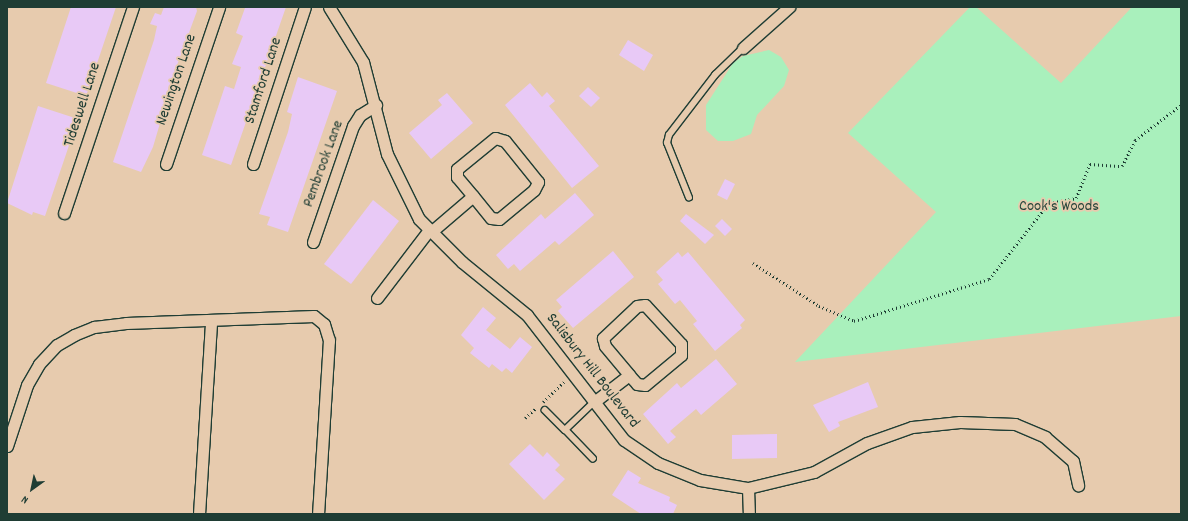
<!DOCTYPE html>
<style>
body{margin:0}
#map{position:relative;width:1188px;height:521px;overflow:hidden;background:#e7cbae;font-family:Dekko,sans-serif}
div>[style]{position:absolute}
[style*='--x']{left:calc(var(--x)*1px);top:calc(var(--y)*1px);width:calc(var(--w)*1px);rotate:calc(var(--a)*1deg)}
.green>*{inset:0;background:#a9f0bc}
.building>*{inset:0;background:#e8c9f6}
.path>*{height:2.5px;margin-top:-1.25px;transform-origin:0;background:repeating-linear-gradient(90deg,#1f3d34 0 1px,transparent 0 4px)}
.roads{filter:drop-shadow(1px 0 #1f3d34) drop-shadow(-1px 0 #1f3d34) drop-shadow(0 1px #1f3d34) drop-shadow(0 -1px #1f3d34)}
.service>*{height:5.5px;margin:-2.75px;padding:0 2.75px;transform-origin:2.75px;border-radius:2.75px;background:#e7cbae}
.minor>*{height:11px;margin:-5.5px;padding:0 5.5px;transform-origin:5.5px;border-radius:5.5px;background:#e7cbae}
span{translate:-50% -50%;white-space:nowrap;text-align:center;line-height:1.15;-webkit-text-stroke:3.5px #e7cbae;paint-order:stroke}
.street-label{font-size:16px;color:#1f3d34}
.park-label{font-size:16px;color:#26463b}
.frame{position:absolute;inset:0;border:8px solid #1f3d34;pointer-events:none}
.north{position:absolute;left:12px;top:469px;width:40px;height:40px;-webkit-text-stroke:3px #e7cbae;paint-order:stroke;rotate:213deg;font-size:11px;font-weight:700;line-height:16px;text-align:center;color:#1f3d34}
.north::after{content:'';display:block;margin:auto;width:14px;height:18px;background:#1f3d34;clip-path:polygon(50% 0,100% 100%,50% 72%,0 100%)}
</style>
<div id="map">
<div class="green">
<i style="clip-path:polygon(970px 7px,976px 7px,1061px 83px,1132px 7px,1181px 7px,1181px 316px,795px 362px,936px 212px,848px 133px)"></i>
<i style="clip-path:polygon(769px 50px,781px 57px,789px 70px,784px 86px,757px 115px,751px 134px,733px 141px,718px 141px,706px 130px,706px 105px,733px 63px,743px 56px)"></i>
</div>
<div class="building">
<i style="clip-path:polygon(71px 7px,116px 7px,86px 96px,46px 83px)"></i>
<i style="clip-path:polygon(164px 7px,196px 7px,197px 11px,166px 95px,168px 96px,153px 147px,141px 172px,113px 162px,154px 40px,157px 26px,150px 24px,155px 13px,161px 15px)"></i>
<i style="clip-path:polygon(251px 7px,286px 7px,231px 165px,202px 155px,225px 86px,234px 89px,241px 67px,232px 64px,243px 36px,236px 33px,245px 8px)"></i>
<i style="clip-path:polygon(628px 40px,653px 55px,644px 71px,619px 55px)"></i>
<i style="clip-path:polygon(298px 77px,337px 91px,288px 232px,267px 225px,270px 217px,259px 214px,288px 132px,292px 114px,287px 112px)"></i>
<i style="clip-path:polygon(530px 83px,542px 97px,547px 92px,555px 101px,549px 106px,599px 166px,572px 188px,505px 105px)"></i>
<i style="clip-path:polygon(588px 87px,600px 98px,591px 107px,579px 96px)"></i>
<i style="clip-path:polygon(447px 93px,473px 123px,431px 159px,409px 133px,442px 105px,438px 100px)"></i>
<i style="clip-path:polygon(38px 106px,78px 119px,45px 216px,33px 212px,32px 215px,7px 203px)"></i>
<i style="clip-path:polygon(725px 179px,735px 184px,727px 200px,717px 195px)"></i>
<i style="clip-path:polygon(575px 193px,594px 215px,559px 245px,555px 241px,520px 271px,514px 264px,508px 269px,496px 255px,541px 214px,545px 219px)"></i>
<i style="clip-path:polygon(373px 200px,399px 221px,351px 284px,324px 264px)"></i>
<i style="clip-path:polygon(686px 214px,714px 235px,705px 244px,680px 221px)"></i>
<i style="clip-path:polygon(722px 219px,732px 229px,725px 236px,715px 226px)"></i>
<i style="clip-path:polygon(613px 251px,634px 277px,573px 328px,558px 311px,562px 307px,556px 300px)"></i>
<i style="clip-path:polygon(678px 252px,682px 257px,688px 252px,745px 320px,740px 325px,742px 328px,715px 351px,693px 324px,697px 321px,680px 300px,675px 304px,658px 284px,663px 280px,656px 272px)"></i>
<i style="clip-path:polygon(483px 307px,496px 318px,486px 330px,510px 349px,520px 337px,532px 347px,512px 373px,506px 368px,502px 372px,492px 364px,489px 368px,470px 353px,474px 348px,461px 335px)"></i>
<i style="clip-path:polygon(716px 359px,737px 384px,701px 415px,696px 409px,670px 431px,676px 437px,668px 444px,643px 414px,677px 383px,681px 388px)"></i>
<i style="clip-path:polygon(868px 382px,878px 407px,838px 422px,840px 426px,829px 432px,813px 405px)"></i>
<i style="clip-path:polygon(777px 434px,777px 458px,732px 459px,732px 435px)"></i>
<i style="clip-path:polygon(530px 444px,543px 457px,547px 452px,560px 465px,555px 470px,565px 479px,544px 500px,509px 464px)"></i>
<i style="clip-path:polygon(628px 470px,641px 478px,638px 483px,670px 497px,669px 501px,677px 505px,673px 514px,641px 514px,612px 495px)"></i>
</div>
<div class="path">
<i style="--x:753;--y:263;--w:79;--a:33.1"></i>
<i style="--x:819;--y:306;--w:38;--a:23"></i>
<i style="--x:854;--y:321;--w:141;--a:-17.3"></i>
<i style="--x:989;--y:279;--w:97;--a:-51.7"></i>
<i style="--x:1049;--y:203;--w:27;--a:-10"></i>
<i style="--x:1076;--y:198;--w:37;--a:-68"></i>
<i style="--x:1090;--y:164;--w:32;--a:4"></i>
<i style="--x:1122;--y:166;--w:29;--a:-63"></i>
<i style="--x:1135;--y:140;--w:58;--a:-37.3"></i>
<i style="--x:543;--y:402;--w:29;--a:-44"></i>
<i style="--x:525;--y:418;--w:15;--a:-42"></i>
</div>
<div class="roads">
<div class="service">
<i style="--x:689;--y:198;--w:59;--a:-111.8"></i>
<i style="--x:667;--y:143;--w:8;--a:-76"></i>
<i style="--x:669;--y:135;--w:76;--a:-52.5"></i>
<i style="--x:715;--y:75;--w:39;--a:-44"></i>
<i style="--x:545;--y:410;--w:28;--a:45"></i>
<i style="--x:593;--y:459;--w:40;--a:-134"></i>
<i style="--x:565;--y:430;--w:40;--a:-44"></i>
</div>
<div class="minor">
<i style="--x:329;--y:7;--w:65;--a:58.3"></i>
<i style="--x:363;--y:62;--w:95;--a:75.4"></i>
<i style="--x:387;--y:154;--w:72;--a:63.8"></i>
<i style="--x:419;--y:219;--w:61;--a:45"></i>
<i style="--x:462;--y:262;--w:84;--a:39.2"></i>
<i style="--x:527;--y:315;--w:158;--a:52.2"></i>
<i style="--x:624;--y:440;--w:41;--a:34.1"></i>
<i style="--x:658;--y:463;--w:45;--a:22"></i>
<i style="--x:700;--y:480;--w:49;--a:9.5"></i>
<i style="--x:748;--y:488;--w:68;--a:-13.6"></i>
<i style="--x:814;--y:472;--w:60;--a:-28.7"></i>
<i style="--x:867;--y:443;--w:48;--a:-19.6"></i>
<i style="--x:912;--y:427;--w:48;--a:-5.9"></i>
<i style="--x:960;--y:422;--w:55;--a:2.1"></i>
<i style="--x:1015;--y:424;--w:33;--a:23"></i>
<i style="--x:1045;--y:437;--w:37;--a:41"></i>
<i style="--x:1073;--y:461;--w:25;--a:78"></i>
<i style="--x:743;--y:48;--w:62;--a:-41.7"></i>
<i style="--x:166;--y:164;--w:166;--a:-71.3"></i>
<i style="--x:253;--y:164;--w:165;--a:-71.7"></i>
<i style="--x:64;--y:213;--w:217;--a:-71.5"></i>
<i style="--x:431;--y:232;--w:55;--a:-40.6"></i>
<i style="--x:473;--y:196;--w:28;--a:51"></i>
<i style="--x:491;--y:218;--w:8;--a:7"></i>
<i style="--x:499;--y:219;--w:45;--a:-39.6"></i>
<i style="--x:534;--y:190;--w:9;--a:-63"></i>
<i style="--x:538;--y:182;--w:53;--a:-128.8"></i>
<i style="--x:505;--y:141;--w:10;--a:-163"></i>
<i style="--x:495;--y:138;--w:49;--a:140.8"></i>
<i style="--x:457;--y:169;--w:8;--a:90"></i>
<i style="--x:457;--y:177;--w:25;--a:50"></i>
<i style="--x:313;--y:242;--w:123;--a:-71"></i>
<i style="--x:353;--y:126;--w:13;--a:-58"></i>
<i style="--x:360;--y:115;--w:19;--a:-32"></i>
<i style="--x:377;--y:298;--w:86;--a:-52.6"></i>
<i style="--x:594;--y:402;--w:44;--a:-37.6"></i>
<i style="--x:629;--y:375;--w:12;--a:48"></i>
<i style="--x:637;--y:384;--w:8;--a:7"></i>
<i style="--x:645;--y:385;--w:47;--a:-39.8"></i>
<i style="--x:681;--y:355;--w:11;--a:-90"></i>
<i style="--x:681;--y:344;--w:53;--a:-132.7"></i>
<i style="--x:645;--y:305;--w:8;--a:173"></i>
<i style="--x:637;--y:306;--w:47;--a:136.7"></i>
<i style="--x:603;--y:338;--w:8;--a:76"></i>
<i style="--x:605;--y:346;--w:38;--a:50"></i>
<i style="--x:7;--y:446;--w:64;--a:-71.8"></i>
<i style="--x:27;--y:385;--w:24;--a:-60"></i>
<i style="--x:39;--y:364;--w:26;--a:-47"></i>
<i style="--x:57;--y:345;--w:20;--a:-30"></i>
<i style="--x:74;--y:335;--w:22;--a:-22"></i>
<i style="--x:94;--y:327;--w:32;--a:-7"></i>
<i style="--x:126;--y:323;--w:188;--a:-2.1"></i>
<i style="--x:314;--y:316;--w:13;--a:39"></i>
<i style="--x:324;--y:324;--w:17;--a:73"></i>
<i style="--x:329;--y:340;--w:174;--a:93.6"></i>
<i style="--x:748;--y:488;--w:26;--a:88"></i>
<i style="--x:199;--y:514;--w:192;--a:-86.4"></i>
</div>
</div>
<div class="street-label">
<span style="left:177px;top:80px;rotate:-71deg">Newington Lane</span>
<span style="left:264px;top:81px;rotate:-72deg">Stamford Lane</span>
<span style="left:83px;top:105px;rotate:-72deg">Tideswell Lane</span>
<span style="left:324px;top:164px;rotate:-70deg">Pembrook Lane</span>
<span style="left:592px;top:371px;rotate:52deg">Salisbury Hill Boulevard</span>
</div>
<div class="park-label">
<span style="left:1059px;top:207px">Cook's Woods</span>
</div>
<div class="frame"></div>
<div class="north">N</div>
</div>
